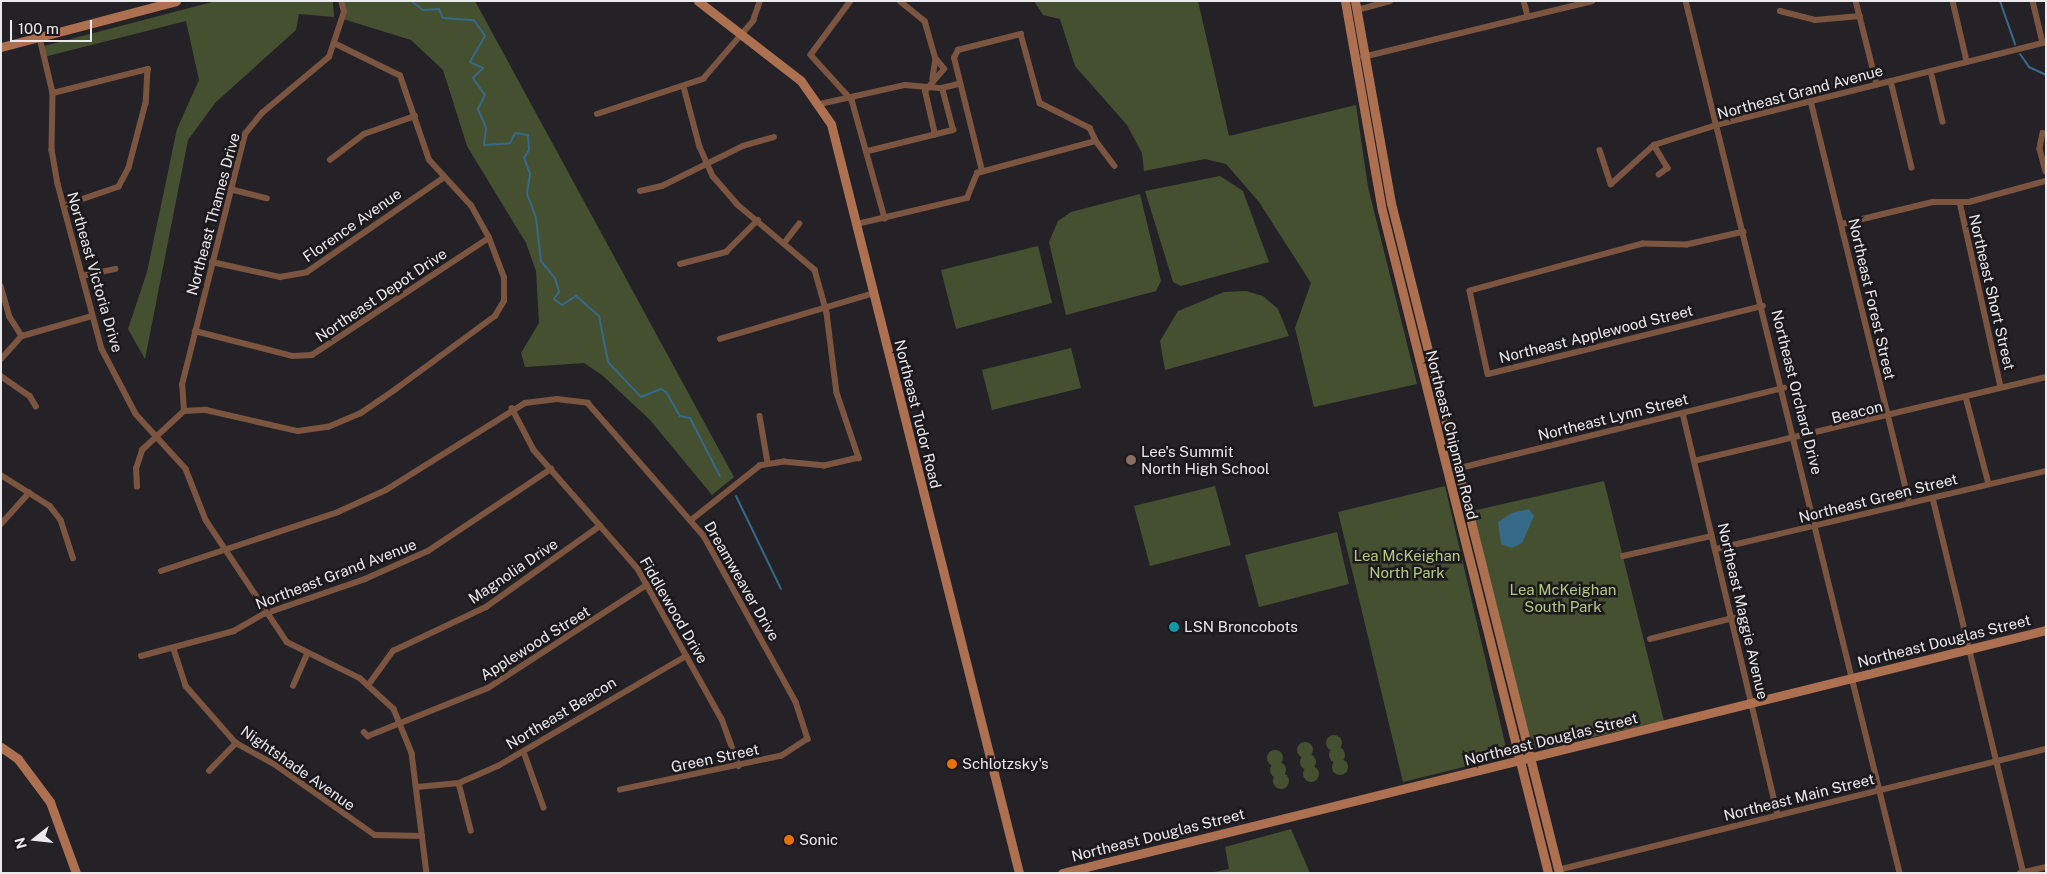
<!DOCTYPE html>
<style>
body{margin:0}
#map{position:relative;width:2047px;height:874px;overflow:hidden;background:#252227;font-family:"Public Sans",sans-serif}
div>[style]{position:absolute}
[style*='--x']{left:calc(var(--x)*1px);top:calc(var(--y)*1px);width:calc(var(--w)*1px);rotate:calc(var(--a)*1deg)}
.green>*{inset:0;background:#455031}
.round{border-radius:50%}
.water>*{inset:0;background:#376988}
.stream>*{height:2px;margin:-1px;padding:0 1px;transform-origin:1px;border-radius:1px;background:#376988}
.street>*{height:5.5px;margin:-2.75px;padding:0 2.75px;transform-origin:2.75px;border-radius:2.75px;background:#7c5541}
.secondary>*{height:9px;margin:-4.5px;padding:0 4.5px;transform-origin:4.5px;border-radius:4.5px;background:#ad7050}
.dots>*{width:14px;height:14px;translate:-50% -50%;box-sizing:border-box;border:2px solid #1c191d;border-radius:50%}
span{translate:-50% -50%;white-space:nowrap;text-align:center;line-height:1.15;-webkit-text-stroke:5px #1c191d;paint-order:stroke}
.street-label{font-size:15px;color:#eae9ec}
.poi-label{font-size:15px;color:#eae9ec}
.left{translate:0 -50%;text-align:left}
.park-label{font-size:15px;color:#b3cc81}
.frame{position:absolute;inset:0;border:2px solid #eae9ec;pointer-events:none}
.north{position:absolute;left:10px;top:814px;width:50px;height:50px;-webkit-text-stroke:4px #1c191d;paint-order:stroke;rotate:254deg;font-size:14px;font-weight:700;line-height:20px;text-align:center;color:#eae9ec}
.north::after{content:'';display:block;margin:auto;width:18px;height:22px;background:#eae9ec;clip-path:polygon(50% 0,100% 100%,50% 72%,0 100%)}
.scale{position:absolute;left:10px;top:20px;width:82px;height:22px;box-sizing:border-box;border:2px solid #eae9ec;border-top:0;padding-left:6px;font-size:15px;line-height:18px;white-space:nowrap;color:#eae9ec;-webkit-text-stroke:4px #1c191d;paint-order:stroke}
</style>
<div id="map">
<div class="green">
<i style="clip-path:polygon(216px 1px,333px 1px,334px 17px,299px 14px,296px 30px,215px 103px,188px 140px,145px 359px,128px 329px,147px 272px,177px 129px,199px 80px,186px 21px,44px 57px,44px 46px)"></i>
<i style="clip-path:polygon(339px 1px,475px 1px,734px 477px,712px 495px,650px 420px,602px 375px,584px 363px,525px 367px,521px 353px,539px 323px,536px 271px,526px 243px,467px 146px,443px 70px,411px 40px,343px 19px)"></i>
<i style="clip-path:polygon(1034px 1px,1198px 1px,1229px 136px,1356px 105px,1368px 187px,1417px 384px,1314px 407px,1295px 328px,1311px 283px,1259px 202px,1226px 164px,1205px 159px,1144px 171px,1142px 153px,1127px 125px,1075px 66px,1060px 19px,1043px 15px)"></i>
<i style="clip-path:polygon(1220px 176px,1243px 191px,1269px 262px,1181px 286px,1173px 282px,1145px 191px)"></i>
<i style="clip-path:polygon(1140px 194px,1161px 281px,1156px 291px,1066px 315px,1049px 242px,1058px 221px,1071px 212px)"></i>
<i style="clip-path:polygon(1038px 246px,1052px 303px,956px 329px,941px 270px)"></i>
<i style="clip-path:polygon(1246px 291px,1263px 296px,1278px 309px,1289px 336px,1165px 370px,1160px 341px,1178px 311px,1224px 292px)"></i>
<i style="clip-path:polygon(1071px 348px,1081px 388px,992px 410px,982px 370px)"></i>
<i style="clip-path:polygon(1604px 481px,1664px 721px,1531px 751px,1472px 511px)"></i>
<i style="clip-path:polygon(1215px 486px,1231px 545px,1150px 566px,1134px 506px)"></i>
<i style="clip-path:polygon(1445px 486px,1507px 752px,1504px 757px,1403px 782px,1338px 512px)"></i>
<i style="clip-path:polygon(1337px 532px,1349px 584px,1259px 607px,1245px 555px)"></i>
<i class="round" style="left:1326px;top:735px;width:16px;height:16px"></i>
<i class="round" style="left:1297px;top:742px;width:16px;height:16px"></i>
<i class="round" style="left:1329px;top:747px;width:16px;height:16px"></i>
<i class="round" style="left:1267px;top:750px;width:16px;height:16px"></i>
<i class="round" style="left:1300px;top:754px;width:16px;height:16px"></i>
<i class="round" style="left:1332px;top:759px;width:16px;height:16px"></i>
<i class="round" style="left:1270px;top:762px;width:16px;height:16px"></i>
<i class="round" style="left:1303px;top:766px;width:16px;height:16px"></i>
<i class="round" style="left:1273px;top:773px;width:16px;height:16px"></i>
<i style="clip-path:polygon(1291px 829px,1310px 873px,1209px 873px,1229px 869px,1225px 847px)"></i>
</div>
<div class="water">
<i style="clip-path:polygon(1529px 509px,1534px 516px,1522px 543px,1512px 548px,1501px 544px,1498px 522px,1512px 513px)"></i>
</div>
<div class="stream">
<i style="--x:411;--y:1;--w:15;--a:37"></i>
<i style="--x:423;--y:10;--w:16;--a:-4"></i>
<i style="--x:439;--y:9;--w:10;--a:66"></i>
<i style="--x:443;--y:18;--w:31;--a:4"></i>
<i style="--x:474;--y:20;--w:19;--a:55"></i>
<i style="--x:485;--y:36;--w:30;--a:120"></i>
<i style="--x:470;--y:62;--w:14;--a:25"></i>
<i style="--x:483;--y:68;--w:14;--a:135"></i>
<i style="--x:473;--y:78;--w:21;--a:55"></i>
<i style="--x:485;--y:95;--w:16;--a:117"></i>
<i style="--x:478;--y:109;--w:21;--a:67"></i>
<i style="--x:486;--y:128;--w:17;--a:97"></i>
<i style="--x:484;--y:145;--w:26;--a:-4"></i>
<i style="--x:510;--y:143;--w:11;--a:-63"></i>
<i style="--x:515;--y:133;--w:13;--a:9"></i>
<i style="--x:528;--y:135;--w:15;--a:86"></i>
<i style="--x:529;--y:150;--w:9;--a:122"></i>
<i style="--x:524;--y:158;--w:17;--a:69"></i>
<i style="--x:530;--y:174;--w:20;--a:99"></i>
<i style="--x:527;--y:194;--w:26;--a:69"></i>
<i style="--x:536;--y:218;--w:43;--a:83.4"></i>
<i style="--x:541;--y:261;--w:22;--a:51"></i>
<i style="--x:555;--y:278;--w:15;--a:74"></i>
<i style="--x:559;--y:292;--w:9;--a:126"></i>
<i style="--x:554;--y:299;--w:10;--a:37"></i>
<i style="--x:562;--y:305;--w:17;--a:-33"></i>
<i style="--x:576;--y:296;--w:30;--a:41"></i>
<i style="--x:599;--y:316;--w:47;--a:78.9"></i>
<i style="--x:608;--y:362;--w:48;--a:46.7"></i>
<i style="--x:641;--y:397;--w:22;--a:-22"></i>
<i style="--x:661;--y:389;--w:6;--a:31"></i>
<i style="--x:666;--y:392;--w:28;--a:60"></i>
<i style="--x:680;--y:416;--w:10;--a:11"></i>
<i style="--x:690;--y:418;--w:65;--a:62.7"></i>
<i style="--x:2000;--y:1;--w:46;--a:70.8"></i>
<i style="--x:2020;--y:54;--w:16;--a:55"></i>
<i style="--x:2029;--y:67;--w:19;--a:25"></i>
<i style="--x:736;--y:496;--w:103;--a:64.2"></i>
</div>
<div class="street">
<i style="--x:851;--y:1;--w:67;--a:126.5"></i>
<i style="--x:811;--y:55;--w:61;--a:47.7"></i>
<i style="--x:852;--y:100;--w:123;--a:74.4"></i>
<i style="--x:900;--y:1;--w:32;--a:39"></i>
<i style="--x:925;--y:21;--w:40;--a:74"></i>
<i style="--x:936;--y:59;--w:20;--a:99"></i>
<i style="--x:1524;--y:1;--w:16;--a:75"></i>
<i style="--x:1686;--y:1;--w:898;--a:76.21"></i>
<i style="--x:1856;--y:1;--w:86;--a:75.8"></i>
<i style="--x:1953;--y:1;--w:62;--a:76.9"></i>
<i style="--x:2033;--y:1;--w:43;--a:76.6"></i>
<i style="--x:1357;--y:10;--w:34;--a:-15"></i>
<i style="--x:1780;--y:11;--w:36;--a:14"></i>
<i style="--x:1815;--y:20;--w:45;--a:-5.1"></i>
<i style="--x:40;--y:38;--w:57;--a:76.7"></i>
<i style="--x:53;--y:93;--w:57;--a:91"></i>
<i style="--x:52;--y:150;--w:35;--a:80"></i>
<i style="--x:58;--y:184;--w:171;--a:75.1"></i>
<i style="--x:102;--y:349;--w:73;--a:62.4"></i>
<i style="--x:136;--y:414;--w:74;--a:47.7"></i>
<i style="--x:186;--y:469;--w:55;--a:68.6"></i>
<i style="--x:206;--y:520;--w:146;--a:56.4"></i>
<i style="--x:287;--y:642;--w:81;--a:26.3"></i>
<i style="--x:360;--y:678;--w:46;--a:42.4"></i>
<i style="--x:394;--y:709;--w:48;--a:67.8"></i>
<i style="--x:412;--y:753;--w:121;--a:82.9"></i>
<i style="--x:1363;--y:57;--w:236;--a:-13.7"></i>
<i style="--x:1931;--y:71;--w:52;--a:76.8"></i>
<i style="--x:1891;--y:81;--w:89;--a:76.4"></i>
<i style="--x:684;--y:87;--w:62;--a:75.1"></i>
<i style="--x:700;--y:147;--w:32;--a:66"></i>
<i style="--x:713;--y:176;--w:37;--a:49"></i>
<i style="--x:737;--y:204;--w:102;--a:40.2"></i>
<i style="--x:815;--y:270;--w:45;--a:74.4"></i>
<i style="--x:827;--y:313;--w:81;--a:82.9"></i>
<i style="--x:837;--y:393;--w:69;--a:71.3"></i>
<i style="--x:859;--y:458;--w:35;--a:167"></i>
<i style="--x:825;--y:466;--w:41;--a:-174.4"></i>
<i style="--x:784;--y:462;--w:24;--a:171"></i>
<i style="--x:760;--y:466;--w:87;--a:141.5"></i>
<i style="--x:53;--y:93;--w:98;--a:-14.2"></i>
<i style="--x:148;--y:69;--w:34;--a:93"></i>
<i style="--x:146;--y:103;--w:67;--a:104.7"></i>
<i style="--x:129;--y:168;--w:21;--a:118"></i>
<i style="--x:119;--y:187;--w:58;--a:160.9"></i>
<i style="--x:1811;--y:101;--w:414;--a:76.2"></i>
<i style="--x:820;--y:104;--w:87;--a:-12.6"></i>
<i style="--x:905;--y:85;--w:37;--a:5"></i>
<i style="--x:597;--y:114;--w:112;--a:-18.3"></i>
<i style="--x:703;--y:79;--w:77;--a:-49.2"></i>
<i style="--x:753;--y:21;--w:21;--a:-71"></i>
<i style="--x:2043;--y:133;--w:16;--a:101"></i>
<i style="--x:2040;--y:149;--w:23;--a:75"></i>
<i style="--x:935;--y:135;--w:45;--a:-102.8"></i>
<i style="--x:925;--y:91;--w:29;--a:-49"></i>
<i style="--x:944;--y:69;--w:13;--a:-129"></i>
<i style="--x:1654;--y:145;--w:27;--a:59"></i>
<i style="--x:1668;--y:168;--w:11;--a:142"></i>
<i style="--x:1600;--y:150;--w:36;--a:72"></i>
<i style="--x:1611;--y:184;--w:58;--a:-42.2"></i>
<i style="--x:1654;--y:145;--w:69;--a:-17.7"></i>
<i style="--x:1720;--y:124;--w:336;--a:-14.1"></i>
<i style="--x:868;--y:151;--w:88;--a:-13.9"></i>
<i style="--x:953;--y:130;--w:43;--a:-104.7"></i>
<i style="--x:942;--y:88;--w:16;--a:-14"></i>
<i style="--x:330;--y:160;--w:43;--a:-37.4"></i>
<i style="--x:364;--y:134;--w:54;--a:-19.4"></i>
<i style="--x:982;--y:171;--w:116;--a:-103.9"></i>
<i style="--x:954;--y:58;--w:9;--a:-63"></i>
<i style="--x:958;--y:50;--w:65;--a:-14.3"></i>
<i style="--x:1021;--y:34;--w:72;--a:74.6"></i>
<i style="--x:1040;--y:103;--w:56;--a:26.6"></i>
<i style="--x:1090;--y:128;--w:14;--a:65"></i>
<i style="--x:230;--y:189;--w:38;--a:14"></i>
<i style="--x:640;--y:191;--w:23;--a:-13"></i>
<i style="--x:662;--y:186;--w:90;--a:-26.3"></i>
<i style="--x:743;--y:146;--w:32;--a:-16"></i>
<i style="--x:1960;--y:202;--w:189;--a:77.5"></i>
<i style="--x:857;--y:224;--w:113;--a:-13.3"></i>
<i style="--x:967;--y:198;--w:27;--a:-68"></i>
<i style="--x:977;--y:173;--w:123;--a:-15.1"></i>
<i style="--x:1096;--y:141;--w:31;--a:53"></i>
<i style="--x:1842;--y:224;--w:94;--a:-13.6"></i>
<i style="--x:1933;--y:202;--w:36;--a:0"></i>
<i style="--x:1969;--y:202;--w:80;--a:-15.3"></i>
<i style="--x:1744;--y:232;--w:58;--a:167.2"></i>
<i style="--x:1687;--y:245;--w:44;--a:-178.7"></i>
<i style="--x:1643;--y:244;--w:179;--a:164.8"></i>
<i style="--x:1470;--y:291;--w:85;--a:77.8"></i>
<i style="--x:1488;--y:374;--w:283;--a:-13.9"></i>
<i style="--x:785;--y:242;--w:23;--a:-52"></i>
<i style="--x:212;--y:262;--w:70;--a:12.4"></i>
<i style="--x:280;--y:277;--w:27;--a:-10"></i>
<i style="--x:307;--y:272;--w:164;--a:-34.6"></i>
<i style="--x:680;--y:264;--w:48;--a:-14.6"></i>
<i style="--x:726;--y:252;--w:45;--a:-45"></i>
<i style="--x:82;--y:276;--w:34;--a:-12"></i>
<i style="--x:1;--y:286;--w:32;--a:74"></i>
<i style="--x:10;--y:317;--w:22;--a:58"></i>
<i style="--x:195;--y:331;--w:101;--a:14.3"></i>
<i style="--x:293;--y:356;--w:19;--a:-3"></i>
<i style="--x:312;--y:355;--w:212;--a:-33.5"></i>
<i style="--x:720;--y:339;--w:161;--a:-16.6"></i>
<i style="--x:1;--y:359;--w:31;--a:-48"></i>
<i style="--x:22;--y:336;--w:73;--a:-15.9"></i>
<i style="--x:1;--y:376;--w:35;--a:35"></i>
<i style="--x:30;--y:396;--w:12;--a:59"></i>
<i style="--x:1966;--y:397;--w:90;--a:75.2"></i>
<i style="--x:512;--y:408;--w:47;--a:62.4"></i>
<i style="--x:534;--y:450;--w:158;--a:48.8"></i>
<i style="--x:638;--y:569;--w:172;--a:60.8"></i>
<i style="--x:722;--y:719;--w:50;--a:70.1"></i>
<i style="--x:184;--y:411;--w:26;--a:-94"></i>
<i style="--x:182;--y:385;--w:259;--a:-75.9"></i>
<i style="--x:245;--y:134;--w:27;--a:-51"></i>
<i style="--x:262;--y:113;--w:87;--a:-39.9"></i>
<i style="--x:329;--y:57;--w:47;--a:-71.6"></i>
<i style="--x:344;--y:12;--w:11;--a:-105"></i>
<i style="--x:1683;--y:413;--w:412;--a:76.7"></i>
<i style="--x:760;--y:416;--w:48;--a:80.3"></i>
<i style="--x:1694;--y:461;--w:362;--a:-13.4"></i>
<i style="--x:1456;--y:469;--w:338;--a:-13.9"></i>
<i style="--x:1;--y:475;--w:58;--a:32.3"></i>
<i style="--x:50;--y:506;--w:18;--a:52"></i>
<i style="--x:61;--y:520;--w:40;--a:72"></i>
<i style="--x:137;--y:487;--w:18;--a:-93"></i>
<i style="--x:136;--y:469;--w:20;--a:-72"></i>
<i style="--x:142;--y:450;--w:57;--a:-42.9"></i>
<i style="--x:184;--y:411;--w:22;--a:-3"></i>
<i style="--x:206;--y:410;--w:94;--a:12.9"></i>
<i style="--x:298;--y:431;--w:30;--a:-8"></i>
<i style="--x:328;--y:427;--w:36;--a:-23"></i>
<i style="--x:361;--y:413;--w:42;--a:-34.4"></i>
<i style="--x:396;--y:389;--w:123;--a:-36.4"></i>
<i style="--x:495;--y:316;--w:17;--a:-59"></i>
<i style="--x:504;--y:301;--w:23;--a:-90"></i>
<i style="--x:504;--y:278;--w:43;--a:-110.6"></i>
<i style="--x:489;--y:238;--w:37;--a:-119"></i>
<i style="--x:471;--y:206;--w:62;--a:-132.4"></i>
<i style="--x:429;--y:160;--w:89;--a:-109"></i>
<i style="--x:400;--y:76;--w:72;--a:-153.8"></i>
<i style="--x:1933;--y:498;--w:384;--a:76.4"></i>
<i style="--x:1;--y:524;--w:42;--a:-47.9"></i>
<i style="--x:1716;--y:549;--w:339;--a:-13.3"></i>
<i style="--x:1623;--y:556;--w:91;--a:-12.7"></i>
<i style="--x:161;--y:571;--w:187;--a:-18.4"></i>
<i style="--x:338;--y:512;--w:53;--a:-24.6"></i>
<i style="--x:386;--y:490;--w:164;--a:-32"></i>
<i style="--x:525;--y:403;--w:32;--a:-7"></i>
<i style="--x:557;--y:399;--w:31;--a:7"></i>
<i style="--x:588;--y:403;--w:176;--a:48.9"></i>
<i style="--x:704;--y:536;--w:190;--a:61"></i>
<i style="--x:796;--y:702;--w:39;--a:72"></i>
<i style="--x:808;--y:739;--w:31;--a:147"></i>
<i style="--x:782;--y:756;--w:165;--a:168.1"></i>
<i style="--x:1650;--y:639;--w:86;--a:-14.2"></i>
<i style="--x:174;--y:649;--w:39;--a:72"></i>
<i style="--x:186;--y:686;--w:76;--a:48.7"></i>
<i style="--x:236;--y:743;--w:46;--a:28.8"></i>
<i style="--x:276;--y:765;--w:121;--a:35.3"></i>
<i style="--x:375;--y:835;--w:47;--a:1.2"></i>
<i style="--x:141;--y:656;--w:96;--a:-15"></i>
<i style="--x:234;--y:631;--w:34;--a:-30"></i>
<i style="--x:264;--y:614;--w:107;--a:-19.1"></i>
<i style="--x:365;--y:579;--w:69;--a:-24"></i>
<i style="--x:428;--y:551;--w:148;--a:-33.7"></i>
<i style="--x:369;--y:684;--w:41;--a:-54"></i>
<i style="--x:393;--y:651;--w:103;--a:-25.3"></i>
<i style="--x:486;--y:607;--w:140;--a:-35.4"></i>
<i style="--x:293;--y:686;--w:34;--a:-66"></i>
<i style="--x:364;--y:732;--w:6;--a:45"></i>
<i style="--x:368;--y:736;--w:129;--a:-21.8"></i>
<i style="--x:488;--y:688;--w:191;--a:-33"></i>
<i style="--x:524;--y:752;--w:59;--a:70.3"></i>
<i style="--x:209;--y:771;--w:39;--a:-46"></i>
<i style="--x:459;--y:783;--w:49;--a:75.7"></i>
<i style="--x:417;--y:787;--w:42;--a:-5.4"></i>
<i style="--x:459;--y:783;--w:43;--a:-23.6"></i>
<i style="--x:498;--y:766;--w:218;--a:-30.3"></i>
<i style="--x:1558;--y:870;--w:503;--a:-13.93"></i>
<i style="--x:2020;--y:873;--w:27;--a:-13"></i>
</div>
<div class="secondary">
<i style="--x:698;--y:1;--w:130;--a:37.8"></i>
<i style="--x:801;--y:81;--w:52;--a:55.1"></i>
<i style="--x:831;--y:124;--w:772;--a:75.91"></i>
<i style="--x:1345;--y:1;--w:212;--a:80"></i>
<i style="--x:1382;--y:210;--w:683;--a:75.94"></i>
<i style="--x:1355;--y:1;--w:205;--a:79.9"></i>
<i style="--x:1391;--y:203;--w:691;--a:75.92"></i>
<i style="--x:1;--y:47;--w:181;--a:-14.7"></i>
<i style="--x:1;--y:747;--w:21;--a:35"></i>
<i style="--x:18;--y:759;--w:54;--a:53.3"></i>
<i style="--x:50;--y:802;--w:76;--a:69.9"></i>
<i style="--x:1062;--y:873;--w:1014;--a:-13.87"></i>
</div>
<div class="dots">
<i style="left:1131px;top:460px;background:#8d6e63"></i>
<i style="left:1174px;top:627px;background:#0f9aa8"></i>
<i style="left:952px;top:764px;background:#e8710a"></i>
<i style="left:789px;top:840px;background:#e8710a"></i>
</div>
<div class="street-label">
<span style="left:1800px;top:92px;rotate:-15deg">Northeast Grand Avenue</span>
<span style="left:213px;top:214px;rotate:-75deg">Northeast Thames Drive</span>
<span style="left:352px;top:225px;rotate:-35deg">Florence Avenue</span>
<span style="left:95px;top:272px;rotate:74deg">Northeast Victoria Drive</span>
<span style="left:1992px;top:292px;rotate:77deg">Northeast Short Street</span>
<span style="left:381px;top:295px;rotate:-34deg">Northeast Depot Drive</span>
<span style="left:1872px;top:299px;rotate:77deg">Northeast Forest Street</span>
<span style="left:1596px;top:334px;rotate:-14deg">Northeast Applewood Street</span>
<span style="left:1797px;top:392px;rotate:76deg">Northeast Orchard Drive</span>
<span style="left:1857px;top:412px;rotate:-14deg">Beacon</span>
<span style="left:918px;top:414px;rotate:76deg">Northeast Tudor Road</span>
<span style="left:1613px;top:417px;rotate:-14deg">Northeast Lynn Street</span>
<span style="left:1452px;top:435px;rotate:76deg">Northeast Chipman Road</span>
<span style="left:1878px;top:498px;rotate:-14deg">Northeast Green Street</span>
<span style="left:513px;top:571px;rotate:-34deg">Magnolia Drive</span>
<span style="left:336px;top:574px;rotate:-21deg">Northeast Grand Avenue</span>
<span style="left:742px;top:581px;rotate:60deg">Dreamweaver Drive</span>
<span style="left:674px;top:610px;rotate:60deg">Fiddlewood Drive</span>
<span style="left:1743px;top:611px;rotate:77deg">Northeast Maggie Avenue</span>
<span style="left:1944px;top:641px;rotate:-14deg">Northeast Douglas Street</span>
<span style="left:535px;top:643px;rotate:-32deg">Applewood Street</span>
<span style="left:561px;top:713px;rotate:-31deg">Northeast Beacon</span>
<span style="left:1551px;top:739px;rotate:-14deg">Northeast Douglas Street</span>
<span style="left:715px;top:758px;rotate:-12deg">Green Street</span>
<span style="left:298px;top:768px;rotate:35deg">Nightshade Avenue</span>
<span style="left:1799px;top:797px;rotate:-14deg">Northeast Main Street</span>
<span style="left:1158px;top:835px;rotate:-14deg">Northeast Douglas Street</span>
</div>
<div class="poi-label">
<span class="left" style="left:1141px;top:460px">Lee's Summit<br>North High School</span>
<span class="left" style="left:1184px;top:627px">LSN Broncobots</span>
<span class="left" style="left:962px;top:764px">Schlotzsky's</span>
<span class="left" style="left:799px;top:840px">Sonic</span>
</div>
<div class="park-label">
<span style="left:1407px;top:564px">Lea McKeighan<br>North Park</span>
<span style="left:1563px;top:598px">Lea McKeighan<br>South Park</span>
</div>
<div class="frame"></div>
<div class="north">N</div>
<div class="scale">100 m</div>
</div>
